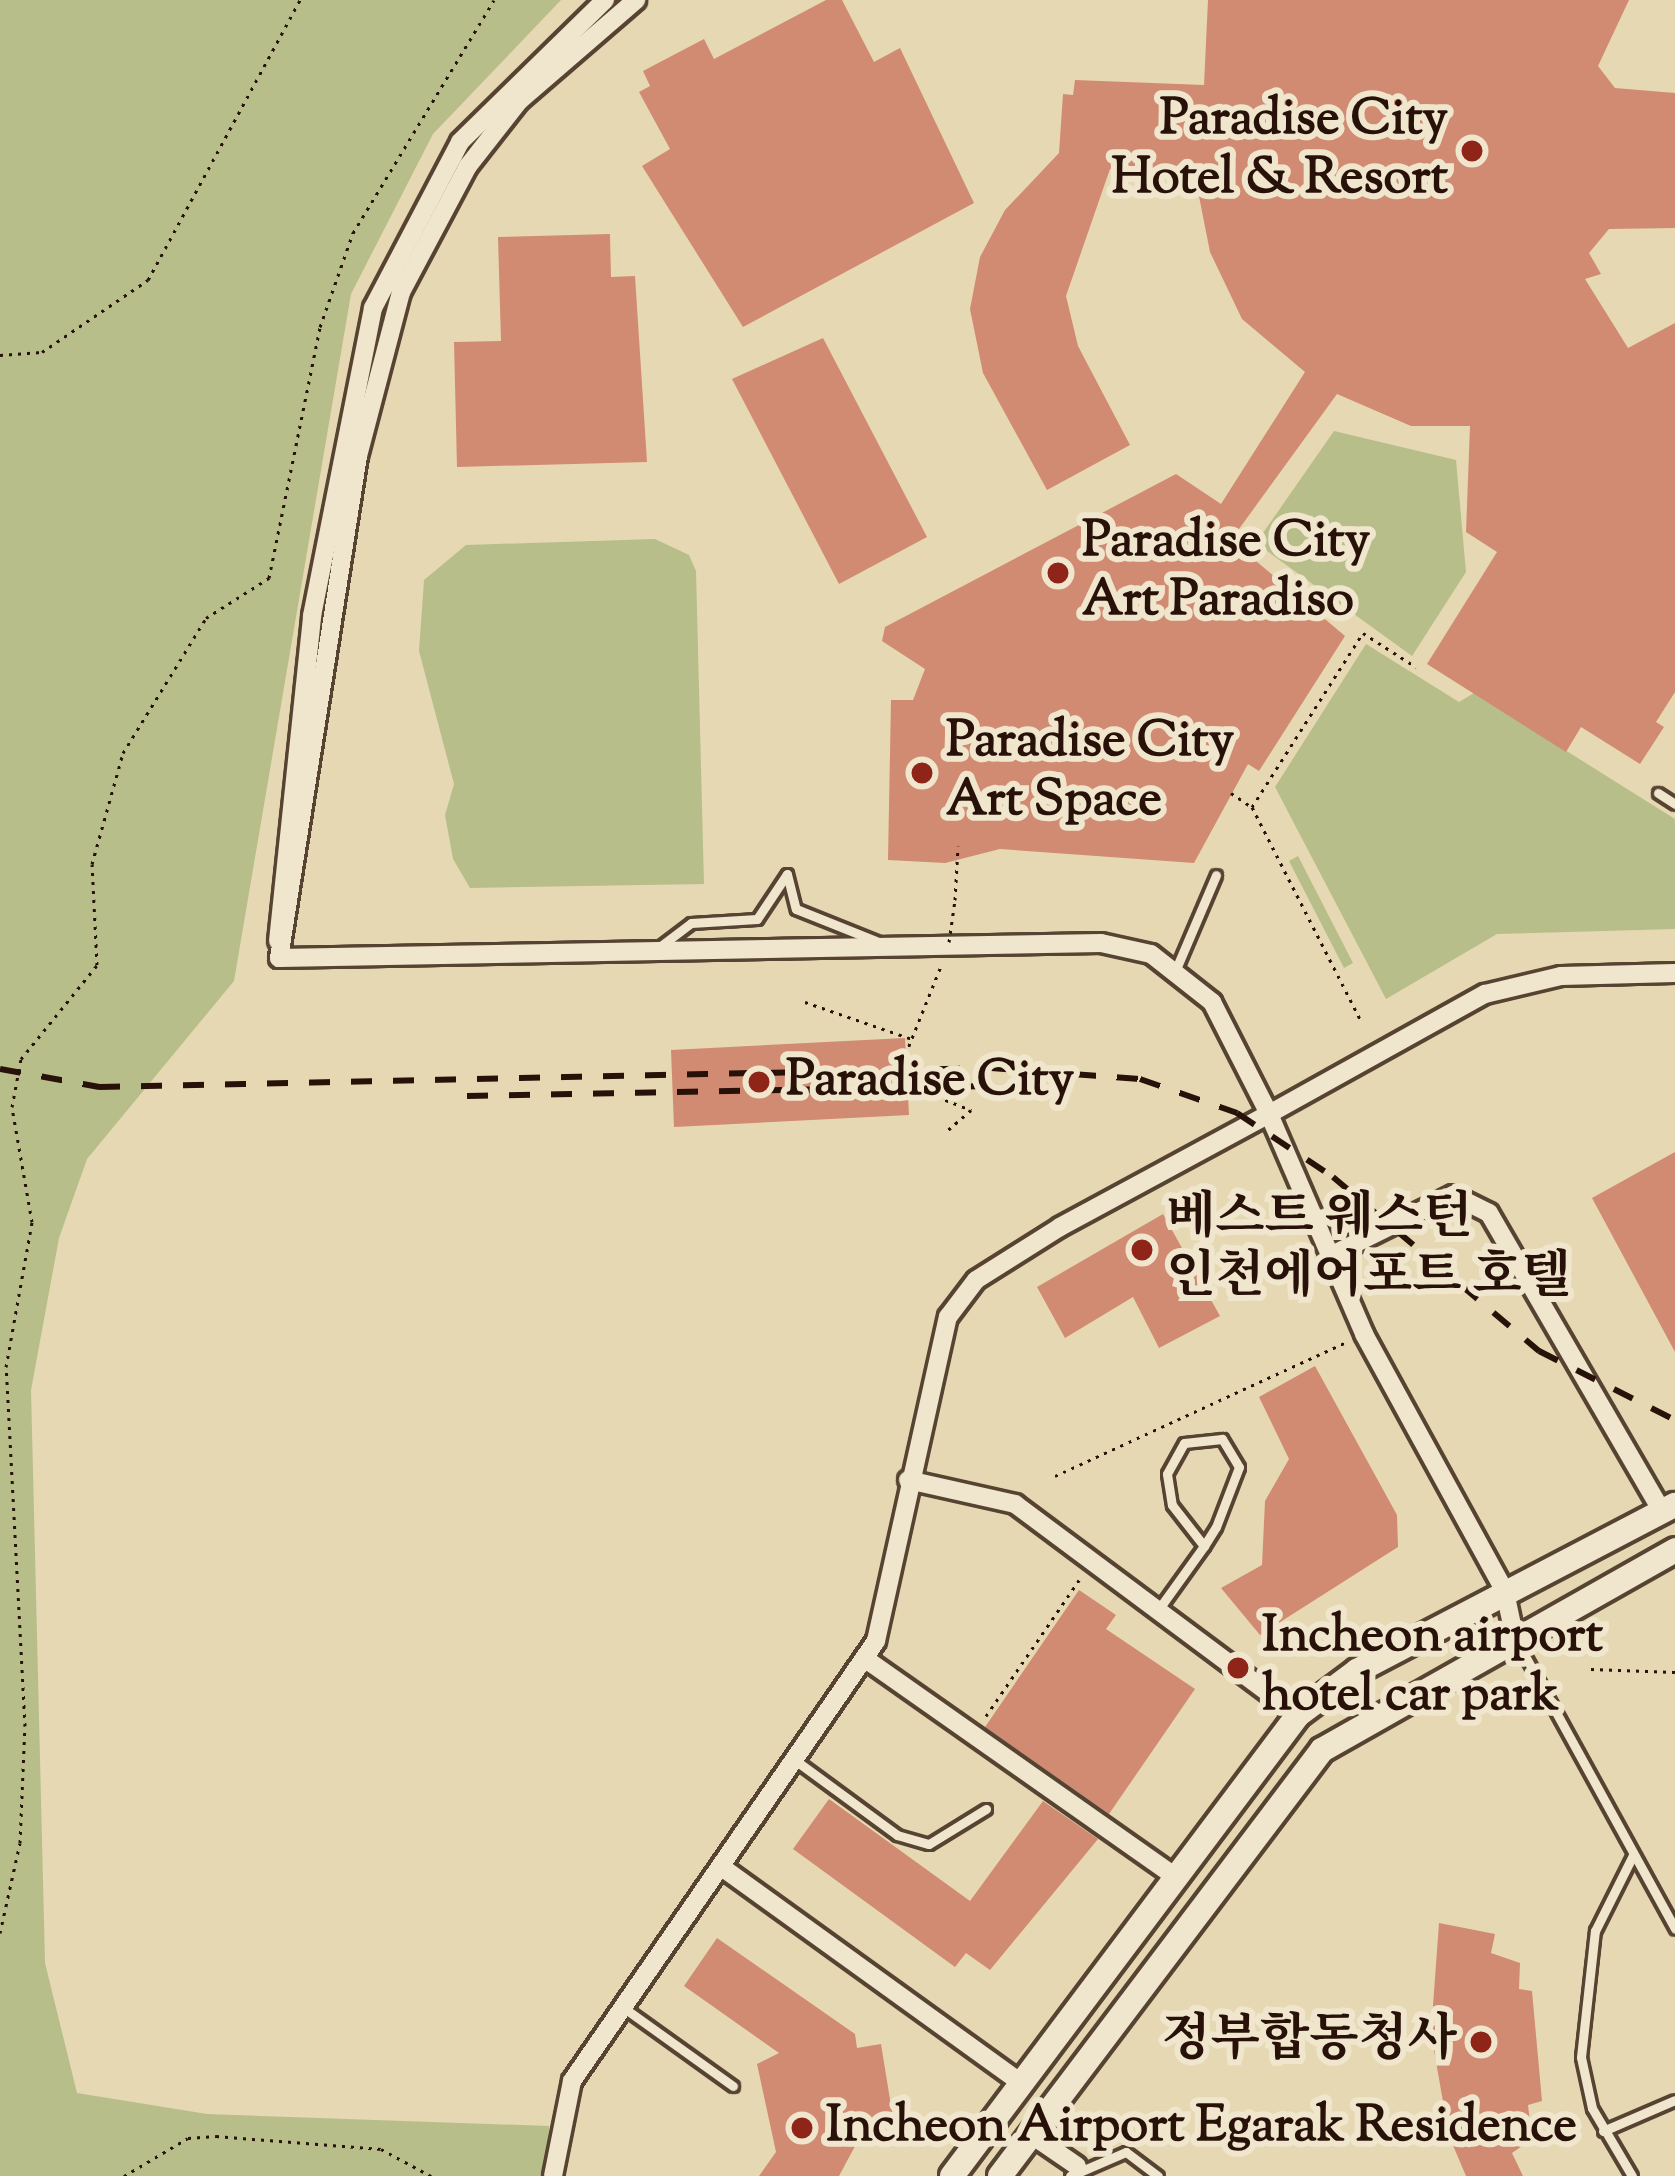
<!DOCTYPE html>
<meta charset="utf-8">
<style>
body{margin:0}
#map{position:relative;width:1675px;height:2176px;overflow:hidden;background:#e6d8b2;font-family:"Sorts Mill Goudy","Noto Serif KR",serif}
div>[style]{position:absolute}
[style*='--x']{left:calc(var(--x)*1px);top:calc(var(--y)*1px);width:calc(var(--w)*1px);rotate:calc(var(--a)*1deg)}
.green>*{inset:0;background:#b7be8a}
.building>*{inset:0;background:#d18b72}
.path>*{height:3px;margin-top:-1.5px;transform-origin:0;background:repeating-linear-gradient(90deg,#271108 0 3px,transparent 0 9px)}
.roads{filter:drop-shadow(3px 0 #574332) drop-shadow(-3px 0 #574332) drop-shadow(0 3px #574332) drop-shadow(0 -3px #574332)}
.service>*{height:9px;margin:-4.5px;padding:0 4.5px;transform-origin:4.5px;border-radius:4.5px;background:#efe6cd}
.minor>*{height:18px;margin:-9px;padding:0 9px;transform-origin:9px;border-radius:9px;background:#efe6cd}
.tertiary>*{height:24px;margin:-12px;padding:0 12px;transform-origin:12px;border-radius:12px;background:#efe6cd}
.rail>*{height:6px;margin-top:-3px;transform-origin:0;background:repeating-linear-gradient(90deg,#271108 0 21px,transparent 0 42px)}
.path-bridge>*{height:3px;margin-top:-1.5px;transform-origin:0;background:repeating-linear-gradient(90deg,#271108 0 3px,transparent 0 9px)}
.dots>*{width:33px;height:33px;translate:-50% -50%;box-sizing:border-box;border:6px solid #efe6cd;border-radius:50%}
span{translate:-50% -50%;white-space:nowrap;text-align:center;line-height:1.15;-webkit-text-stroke:12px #efe6cd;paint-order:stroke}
.poi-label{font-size:51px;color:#271108;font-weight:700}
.right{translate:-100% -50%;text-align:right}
.left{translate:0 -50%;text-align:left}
</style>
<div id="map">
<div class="green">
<i style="clip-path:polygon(0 0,561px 0,433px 134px,351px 294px,234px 981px,87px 1159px,59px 1238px,31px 1390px,45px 1963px,77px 2093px,207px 2114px,549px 2126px,550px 2176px,0 2176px)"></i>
<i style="clip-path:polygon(1334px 431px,1456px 460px,1466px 572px,1412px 656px,1256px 543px)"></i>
<i style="clip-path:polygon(655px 539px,689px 555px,696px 571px,704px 884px,470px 888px,453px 859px,445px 815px,454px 784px,419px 651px,424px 580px,466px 545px)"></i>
<i style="clip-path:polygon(1366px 644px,1459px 702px,1474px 693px,1675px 819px,1675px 929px,1497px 934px,1386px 999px,1275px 787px)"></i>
<i style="clip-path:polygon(1298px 856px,1353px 963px,1344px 968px,1289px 861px)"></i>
</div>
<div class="building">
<i style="clip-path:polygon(826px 0,842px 0,874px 62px,900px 48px,974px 203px,743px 327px,642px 166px,670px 149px,639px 92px,650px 86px,643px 71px,704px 39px,714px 59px)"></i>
<i style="clip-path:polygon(1208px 0,1629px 0,1598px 66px,1615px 88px,1675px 93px,1675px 228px,1609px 229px,1589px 253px,1601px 274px,1585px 279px,1628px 348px,1675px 323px,1675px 692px,1656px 722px,1664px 727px,1640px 764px,1581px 727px,1566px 752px,1427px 664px,1497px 552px,1466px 532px,1470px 426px,1411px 426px,1337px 394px,1231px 540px,1345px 636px,1259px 771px,1248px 764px,1194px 863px,1000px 849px,945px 863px,888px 860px,891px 700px,913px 700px,925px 669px,882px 641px,885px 627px,1176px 474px,1221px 504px,1305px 372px,1242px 319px,1210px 252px,1194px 171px,1110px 169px,1066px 296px,1078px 346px,1130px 445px,1047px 490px,983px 373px,970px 309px,980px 257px,1005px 210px,1059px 153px,1063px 94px,1073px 95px,1075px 80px,1204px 85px)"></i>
<i style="clip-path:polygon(610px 234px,611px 277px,635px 276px,647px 462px,457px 467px,454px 342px,501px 341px,498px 237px)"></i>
<i style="clip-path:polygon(823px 338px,927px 537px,839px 584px,732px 379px)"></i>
<i style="clip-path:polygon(905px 1038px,909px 1115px,674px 1127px,671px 1050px)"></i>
<i style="clip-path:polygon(1675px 1152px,1675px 1352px,1592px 1198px)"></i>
<i style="clip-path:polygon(1163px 1214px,1220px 1316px,1159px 1348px,1133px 1297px,1065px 1338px,1037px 1287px)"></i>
<i style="clip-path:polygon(1315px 1366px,1397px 1515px,1398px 1547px,1260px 1635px,1221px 1588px,1262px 1565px,1265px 1501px,1289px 1459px,1259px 1397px)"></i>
<i style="clip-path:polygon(1079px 1590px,1116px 1615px,1106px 1629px,1195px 1689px,1109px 1814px,985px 1727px)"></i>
<i style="clip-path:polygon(829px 1799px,970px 1901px,1043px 1801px,1098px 1839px,990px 1970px,966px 1953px,955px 1967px,793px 1849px)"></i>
<i style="clip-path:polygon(1439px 1923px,1495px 1934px,1491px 1953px,1520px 1963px,1519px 1989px,1532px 1991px,1542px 2101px,1528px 2105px,1532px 2139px,1512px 2153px,1523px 2176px,1466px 2176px,1449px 2136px,1431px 2033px)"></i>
<i style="clip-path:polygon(717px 1938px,855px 2034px,857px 2048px,881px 2044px,893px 2118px,868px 2122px,839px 2176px,759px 2176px,776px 2152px,757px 2064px,779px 2053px,684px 1986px)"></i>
</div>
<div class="path">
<i style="--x:0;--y:355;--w:42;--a:-4.1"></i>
<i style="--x:42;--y:352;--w:128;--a:-34.2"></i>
<i style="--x:148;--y:280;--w:319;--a:-61.5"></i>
<i style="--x:1231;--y:793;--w:25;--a:34"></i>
<i style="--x:1252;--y:807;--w:238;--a:63"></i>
<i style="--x:1252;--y:807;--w:206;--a:-57.5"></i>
<i style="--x:1363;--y:633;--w:63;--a:32.7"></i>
<i style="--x:955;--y:900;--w:54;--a:-86.8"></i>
<i style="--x:805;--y:1002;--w:116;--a:19.1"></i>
<i style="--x:902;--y:1063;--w:105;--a:-68.1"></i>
<i style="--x:895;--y:1080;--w:82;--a:21.5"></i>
<i style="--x:971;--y:1110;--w:32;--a:139"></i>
<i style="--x:1055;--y:1476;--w:320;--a:-24.7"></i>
<i style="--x:1591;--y:1669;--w:84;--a:2"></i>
<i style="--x:986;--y:1716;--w:165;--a:-55.6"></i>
<i style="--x:0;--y:1933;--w:92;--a:-77.5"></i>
<i style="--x:20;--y:1843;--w:117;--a:-87.6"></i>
<i style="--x:25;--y:1726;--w:360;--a:-93"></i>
<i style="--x:6;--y:1367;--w:147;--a:-79.8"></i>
<i style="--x:32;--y:1222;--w:117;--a:-99.9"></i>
<i style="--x:12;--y:1107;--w:49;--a:-79.4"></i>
<i style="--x:21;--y:1059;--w:121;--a:-51"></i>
<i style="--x:97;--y:965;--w:101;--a:-92.8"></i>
<i style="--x:92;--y:864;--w:115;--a:-74.4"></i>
<i style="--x:123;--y:753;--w:158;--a:-58.4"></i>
<i style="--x:206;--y:618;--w:75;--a:-32.4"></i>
<i style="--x:269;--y:578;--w:256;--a:-78.5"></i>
<i style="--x:320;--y:327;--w:100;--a:-70.7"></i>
<i style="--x:353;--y:233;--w:272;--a:-58.8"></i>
<i style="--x:124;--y:2176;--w:74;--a:-30.7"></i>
<i style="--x:188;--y:2138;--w:28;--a:-4"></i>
<i style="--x:216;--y:2136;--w:166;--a:4.5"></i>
<i style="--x:381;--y:2149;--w:57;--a:28.4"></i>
</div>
<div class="roads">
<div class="service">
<i style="--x:1658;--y:793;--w:20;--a:33"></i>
<i style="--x:787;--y:874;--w:36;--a:76"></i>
<i style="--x:796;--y:909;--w:92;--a:21.8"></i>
<i style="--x:658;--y:948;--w:41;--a:-37.1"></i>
<i style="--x:691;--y:923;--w:66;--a:-3.5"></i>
<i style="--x:757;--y:919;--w:54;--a:-56.3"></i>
<i style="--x:1176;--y:969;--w:102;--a:-66.9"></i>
<i style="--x:1158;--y:1610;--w:79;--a:-54.3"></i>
<i style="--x:1204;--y:1546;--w:22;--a:-58"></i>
<i style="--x:1216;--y:1527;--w:64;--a:-69"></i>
<i style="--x:1239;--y:1467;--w:33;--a:-121"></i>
<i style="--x:1222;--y:1439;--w:38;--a:174"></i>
<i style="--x:1184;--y:1443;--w:35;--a:119"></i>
<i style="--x:1167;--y:1474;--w:31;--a:81"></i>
<i style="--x:1172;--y:1505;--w:52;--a:52"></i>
<i style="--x:1518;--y:1643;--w:326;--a:61.2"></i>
<i style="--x:799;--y:1763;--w:122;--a:36.3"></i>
<i style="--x:897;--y:1835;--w:33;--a:16"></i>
<i style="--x:929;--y:1844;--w:67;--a:-31.6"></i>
<i style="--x:624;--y:2008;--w:134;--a:35.6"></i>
<i style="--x:1603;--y:2131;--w:78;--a:-23.3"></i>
<i style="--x:1070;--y:2176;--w:61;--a:-23.2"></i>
<i style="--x:1126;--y:2152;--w:40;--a:37"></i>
<i style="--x:1632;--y:2176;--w:79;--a:-120.5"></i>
<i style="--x:1592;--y:2108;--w:52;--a:-102.2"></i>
<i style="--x:1581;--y:2057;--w:127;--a:-83.7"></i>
<i style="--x:1595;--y:1931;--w:85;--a:-63.4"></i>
</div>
<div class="minor">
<i style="--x:278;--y:941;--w:327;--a:-84"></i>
<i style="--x:312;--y:616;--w:314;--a:-78.8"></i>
<i style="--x:373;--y:308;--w:187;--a:-62.3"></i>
<i style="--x:460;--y:142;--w:203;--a:-44.4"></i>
<i style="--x:279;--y:958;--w:822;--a:-1.05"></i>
<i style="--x:1101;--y:943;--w:51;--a:12.4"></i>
<i style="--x:1151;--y:954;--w:78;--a:38.2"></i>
<i style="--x:1212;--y:1002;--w:126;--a:63"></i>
<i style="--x:1269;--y:1114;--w:247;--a:-29.1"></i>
<i style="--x:1485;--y:994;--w:78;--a:-13.3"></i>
<i style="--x:1561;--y:976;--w:114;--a:-1.5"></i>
<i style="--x:279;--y:958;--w:508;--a:-81.06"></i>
<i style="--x:358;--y:456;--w:170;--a:-75.3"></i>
<i style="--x:401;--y:292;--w:143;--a:-62"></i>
<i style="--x:468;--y:166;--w:83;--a:-51.9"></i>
<i style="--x:519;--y:101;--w:155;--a:-40.8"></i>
<i style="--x:1332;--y:1255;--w:135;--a:-26.4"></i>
<i style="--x:1453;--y:1195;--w:40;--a:26.6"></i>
<i style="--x:1489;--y:1213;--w:345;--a:59.9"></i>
<i style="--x:908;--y:1480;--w:110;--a:12.6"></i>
<i style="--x:1015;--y:1504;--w:353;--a:36.7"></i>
<i style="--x:867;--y:1660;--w:372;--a:35.1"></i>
<i style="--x:723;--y:1868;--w:362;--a:35.8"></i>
<i style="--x:1029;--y:2133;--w:58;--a:34.5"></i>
<i style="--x:553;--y:2176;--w:97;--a:-78.7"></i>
<i style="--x:572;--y:2081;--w:535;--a:-55.36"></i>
<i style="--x:876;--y:1641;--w:332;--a:-77.5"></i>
<i style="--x:948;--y:1317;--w:46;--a:-52.9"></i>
<i style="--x:976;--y:1280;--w:99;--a:-32.2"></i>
<i style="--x:1060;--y:1227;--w:238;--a:-28.4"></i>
<i style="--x:1269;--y:1114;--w:240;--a:66.6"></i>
<i style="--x:1364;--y:1334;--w:294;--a:61.3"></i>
<i style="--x:1505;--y:1592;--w:48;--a:78"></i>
</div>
<div class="tertiary">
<i style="--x:952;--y:2176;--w:576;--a:-53.11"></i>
<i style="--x:1298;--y:1715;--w:74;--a:-36.7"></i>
<i style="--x:1357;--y:1671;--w:359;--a:-27.6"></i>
<i style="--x:1000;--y:2176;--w:534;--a:-52.92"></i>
<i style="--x:1322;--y:1750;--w:406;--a:-29.5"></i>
</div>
</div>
<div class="rail">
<i style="--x:0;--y:1069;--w:101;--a:10.3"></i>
<i style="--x:99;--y:1087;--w:892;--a:-1.22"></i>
<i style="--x:991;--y:1068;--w:149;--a:4.2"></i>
<i style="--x:1140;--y:1079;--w:103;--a:19.3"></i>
<i style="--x:1237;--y:1113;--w:115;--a:33.7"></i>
<i style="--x:1333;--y:1177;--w:270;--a:40.2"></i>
<i style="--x:1539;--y:1351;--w:153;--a:26.9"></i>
<i style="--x:467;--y:1096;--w:576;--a:-1.09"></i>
</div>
<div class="path-bridge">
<i style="--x:949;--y:942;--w:42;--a:-81.9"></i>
</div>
<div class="dots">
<i style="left:1472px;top:151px;background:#8f2418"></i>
<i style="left:1058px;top:573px;background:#8f2418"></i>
<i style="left:922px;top:773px;background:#8f2418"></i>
<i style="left:759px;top:1082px;background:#8f2418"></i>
<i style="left:1142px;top:1250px;background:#8f2418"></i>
<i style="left:1238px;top:1668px;background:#8f2418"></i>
<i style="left:1481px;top:2042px;background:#8f2418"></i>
<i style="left:802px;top:2128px;background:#8f2418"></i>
</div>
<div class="poi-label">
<span class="right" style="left:1448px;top:151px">Paradise City<br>Hotel &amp; Resort</span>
<span class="left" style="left:1082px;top:573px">Paradise City<br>Art Paradiso</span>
<span class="left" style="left:946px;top:773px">Paradise City<br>Art Space</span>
<span class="left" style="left:786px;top:1082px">Paradise City</span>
<span class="left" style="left:1166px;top:1250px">베스트 웨스턴<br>인천에어포트 호텔</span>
<span class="left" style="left:1262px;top:1668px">Incheon airport<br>hotel car park</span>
<span class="right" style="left:1457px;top:2042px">정부합동청사</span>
<span class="left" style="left:826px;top:2128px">Incheon Airport Egarak Residence</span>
</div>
</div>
